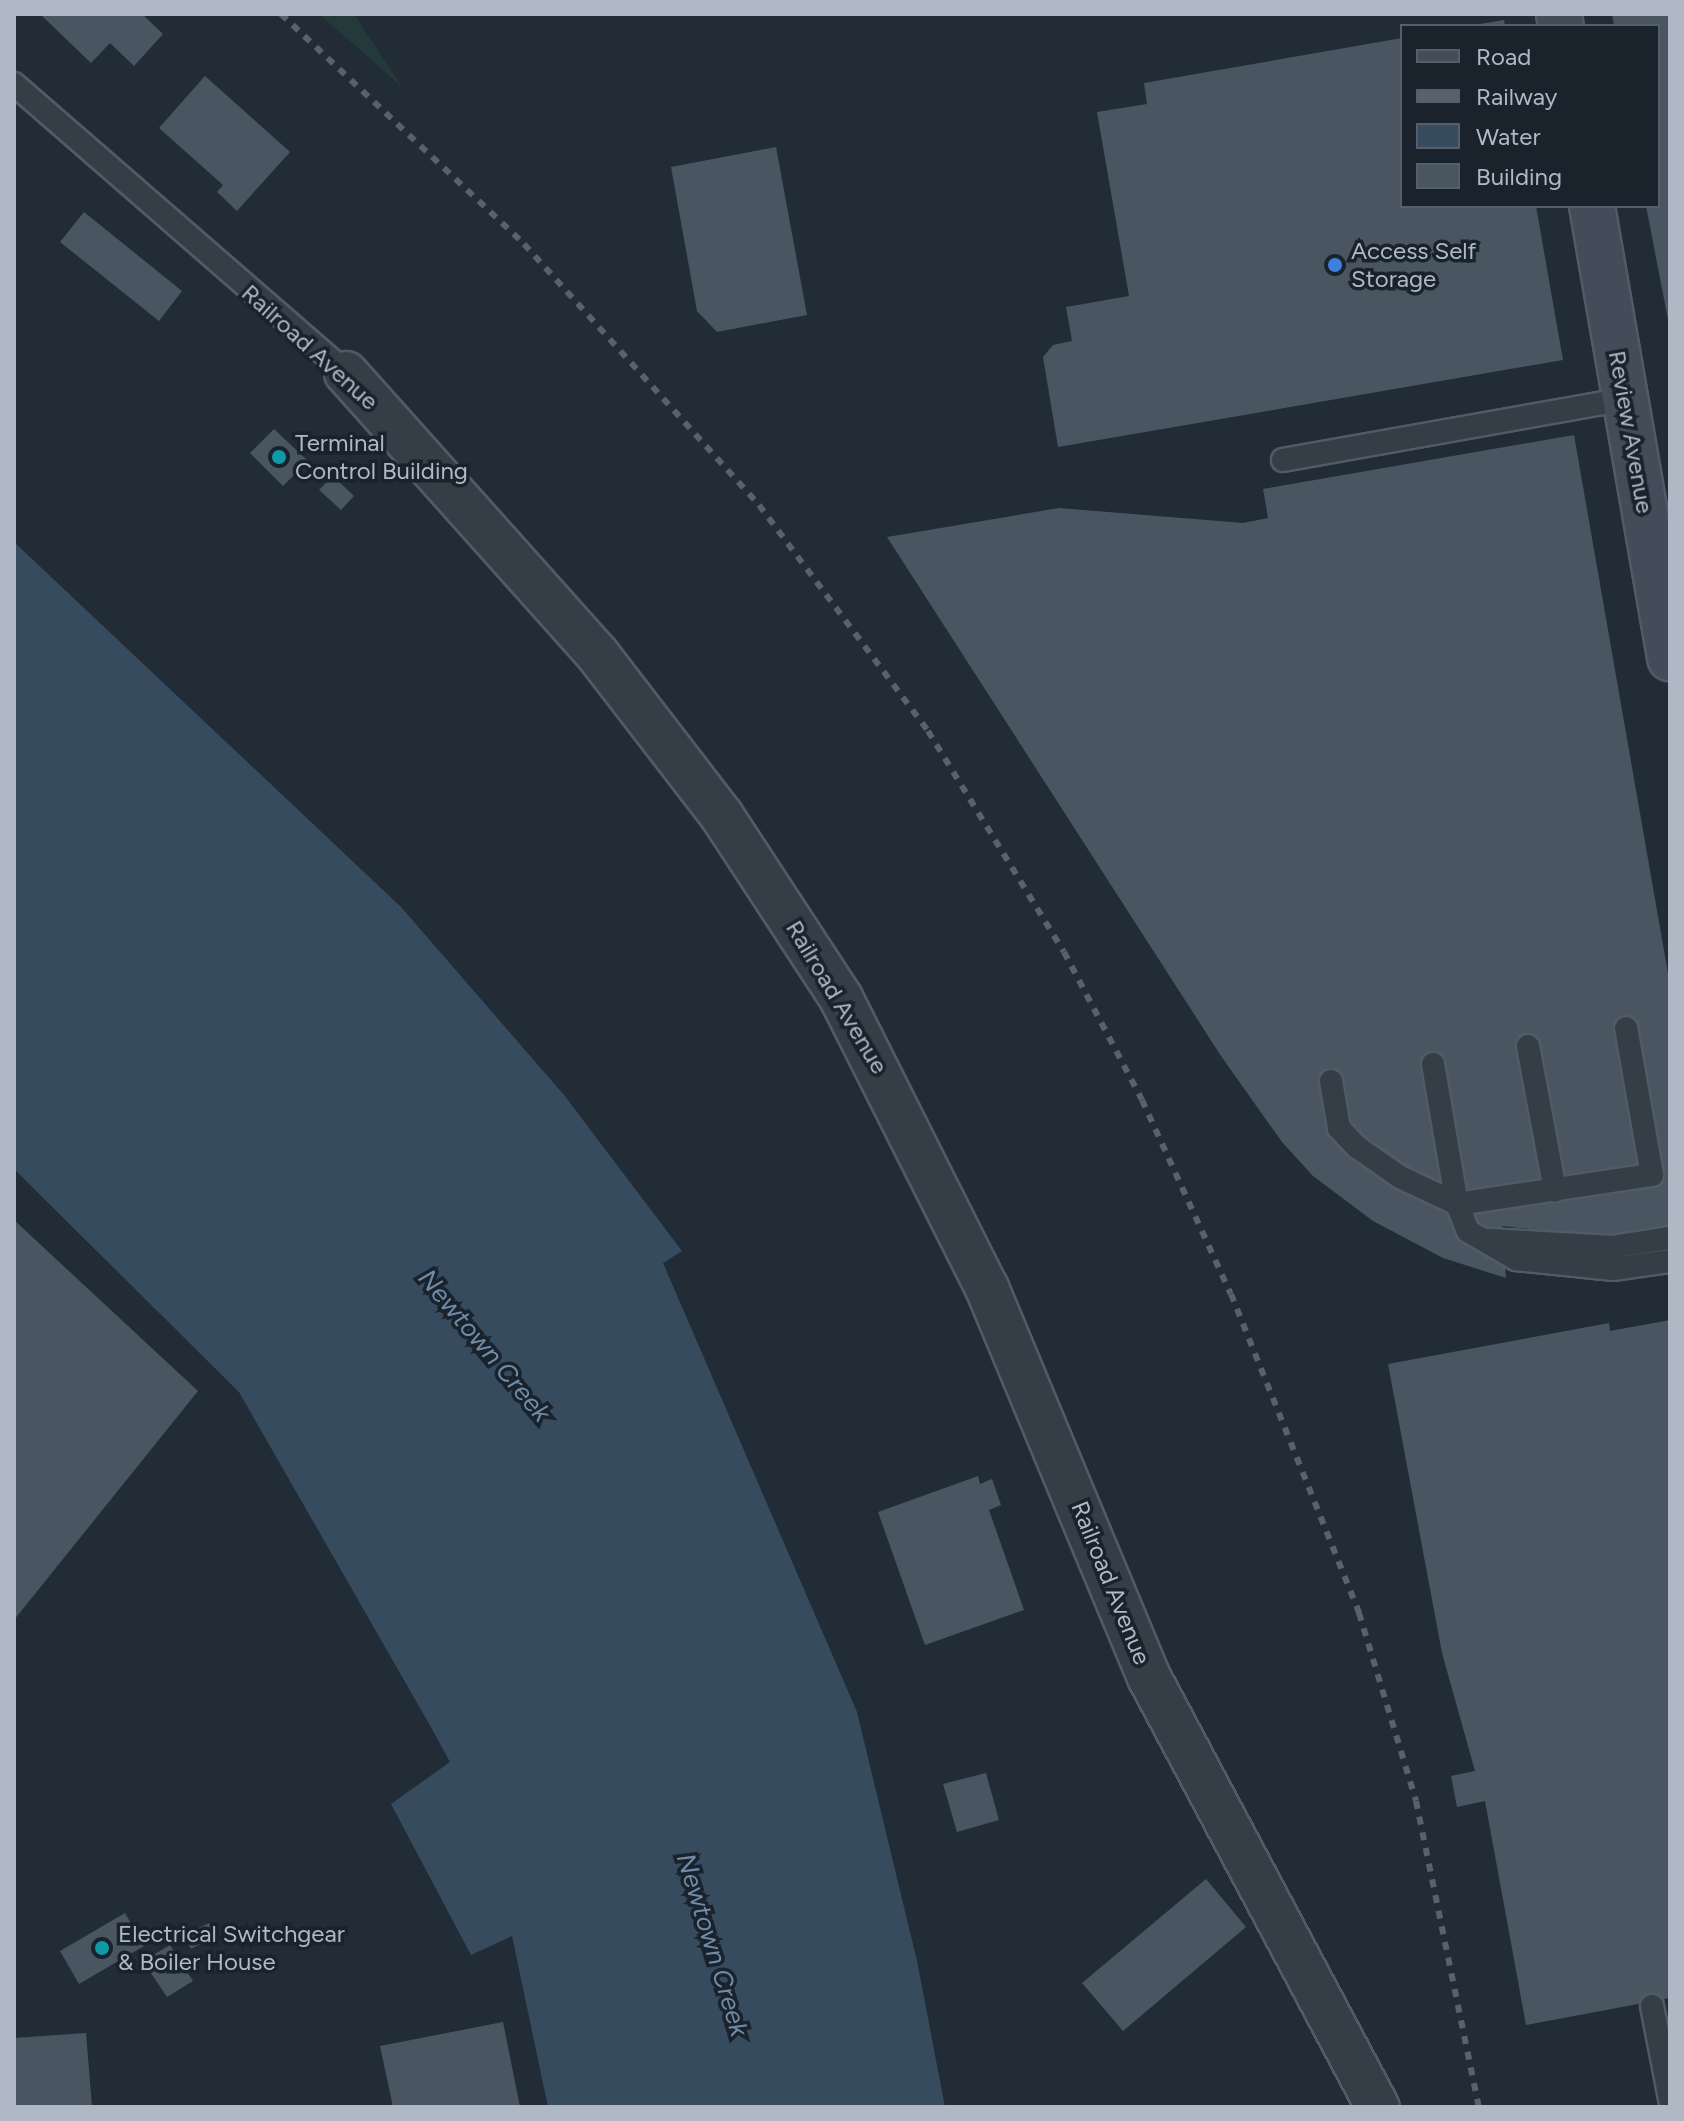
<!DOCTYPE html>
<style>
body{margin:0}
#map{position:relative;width:1684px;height:2121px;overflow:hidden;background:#212c37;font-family:Figtree,sans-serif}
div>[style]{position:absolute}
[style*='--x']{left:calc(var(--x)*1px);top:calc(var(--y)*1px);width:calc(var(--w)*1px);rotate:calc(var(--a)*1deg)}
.green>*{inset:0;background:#243939}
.water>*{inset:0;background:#374b5f}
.building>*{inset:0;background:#495662}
.roads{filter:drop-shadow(2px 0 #525b65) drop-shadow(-2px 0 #525b65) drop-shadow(0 2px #525b65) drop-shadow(0 -2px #525b65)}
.lane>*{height:22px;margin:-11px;padding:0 11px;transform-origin:11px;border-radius:11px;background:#353d47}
.street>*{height:42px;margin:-21px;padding:0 21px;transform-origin:21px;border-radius:21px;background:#353d47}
.secondary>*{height:44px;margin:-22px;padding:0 22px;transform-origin:22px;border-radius:22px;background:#434d5a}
.rail>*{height:6px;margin-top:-3px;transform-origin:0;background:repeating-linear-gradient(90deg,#57626e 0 8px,transparent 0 16px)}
.dots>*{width:22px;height:22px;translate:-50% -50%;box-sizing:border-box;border:4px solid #1a222c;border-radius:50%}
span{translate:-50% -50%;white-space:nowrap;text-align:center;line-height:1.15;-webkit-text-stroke:7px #1a222c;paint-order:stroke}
.poi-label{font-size:24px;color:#afb8c4}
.left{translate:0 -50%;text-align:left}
.street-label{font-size:24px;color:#afb8c4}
.water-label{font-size:26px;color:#708ba7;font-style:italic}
.frame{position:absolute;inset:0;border:16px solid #afb8c4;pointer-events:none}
.legend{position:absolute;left:1400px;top:24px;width:260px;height:184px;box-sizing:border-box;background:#1a222c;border:2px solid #565e69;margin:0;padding:10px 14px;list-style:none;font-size:24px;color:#afb8c4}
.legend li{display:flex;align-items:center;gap:16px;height:40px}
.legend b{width:40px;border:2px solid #565e69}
</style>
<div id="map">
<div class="green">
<i style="clip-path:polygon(319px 14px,354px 14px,402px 87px)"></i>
</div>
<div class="water">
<i style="clip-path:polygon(14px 542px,401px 907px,564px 1095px,682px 1251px,663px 1263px,857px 1712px,917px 1961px,945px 2107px,548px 2107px,512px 1936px,471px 1955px,391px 1804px,450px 1762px,432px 1729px,239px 1392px,14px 1169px)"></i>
</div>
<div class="building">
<i style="clip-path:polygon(40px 14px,142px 14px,163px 34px,134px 66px,110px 43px,91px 63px)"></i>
<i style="clip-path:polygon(1612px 14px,1670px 14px,1670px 330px,1646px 206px,1658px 206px,1658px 26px,1614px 26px)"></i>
<i style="clip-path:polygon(1504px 20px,1505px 26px,1480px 26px,1480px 24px)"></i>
<i style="clip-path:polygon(1402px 38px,1402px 206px,1536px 206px,1563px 360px,1058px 447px,1043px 357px,1053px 345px,1072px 341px,1066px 307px,1129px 296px,1097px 112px,1147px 104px,1144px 83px)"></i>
<i style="clip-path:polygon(205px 76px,290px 152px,237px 211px,217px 192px,223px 185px,159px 128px)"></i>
<i style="clip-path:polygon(776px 147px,807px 315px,717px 332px,697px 311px,671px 167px)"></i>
<i style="clip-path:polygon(84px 212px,182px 291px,159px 321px,60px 242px)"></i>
<i style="clip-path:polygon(274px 429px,308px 461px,283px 486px,250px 453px)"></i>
<i style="clip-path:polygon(1574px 435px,1670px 985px,1670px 1227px,1606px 1238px,1502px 1226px,1506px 1278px,1443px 1258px,1373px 1221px,1313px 1176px,1282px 1142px,1221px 1056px,887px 537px,1059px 508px,1243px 523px,1268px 518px,1263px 489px)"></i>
<i style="clip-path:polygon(333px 476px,354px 496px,341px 510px,319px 490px)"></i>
<i style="clip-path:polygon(14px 1220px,198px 1391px,14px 1620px)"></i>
<i style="clip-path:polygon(1670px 1320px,1670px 1998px,1526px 2025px,1485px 1801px,1457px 1807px,1451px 1776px,1475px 1771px,1442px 1653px,1388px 1364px,1609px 1323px,1610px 1331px)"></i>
<i style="clip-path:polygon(978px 1476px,980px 1484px,992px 1479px,1001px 1505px,989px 1510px,1024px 1610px,925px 1645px,878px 1512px)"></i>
<i style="clip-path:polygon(986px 1773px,999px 1820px,957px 1832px,943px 1784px)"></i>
<i style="clip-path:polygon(1206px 1879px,1246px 1927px,1123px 2031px,1082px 1983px)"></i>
<i style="clip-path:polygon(125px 1913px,144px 1946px,79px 1984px,60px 1951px)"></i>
<i style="clip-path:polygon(209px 1923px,216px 1935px,191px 1949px,184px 1935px)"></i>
<i style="clip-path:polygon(170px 1945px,193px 1981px,167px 1997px,143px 1961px)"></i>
<i style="clip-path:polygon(503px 2022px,520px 2107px,393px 2107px,380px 2046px)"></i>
<i style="clip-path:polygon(86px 2033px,92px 2107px,14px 2107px,14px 2038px)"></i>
</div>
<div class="roads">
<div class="lane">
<i style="--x:14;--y:84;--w:440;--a:41"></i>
<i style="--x:1283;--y:460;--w:347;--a:-10.1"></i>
<i style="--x:1528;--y:1046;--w:147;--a:79.4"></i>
<i style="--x:1433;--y:1064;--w:142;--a:80.3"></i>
<i style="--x:1457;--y:1204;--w:29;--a:68"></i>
<i style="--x:1468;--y:1231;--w:56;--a:30.3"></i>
<i style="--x:1516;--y:1259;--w:98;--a:5.9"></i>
<i style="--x:1613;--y:1269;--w:58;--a:-8"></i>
<i style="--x:1331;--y:1081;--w:48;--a:80.3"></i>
<i style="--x:1339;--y:1128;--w:26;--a:47"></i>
<i style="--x:1357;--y:1147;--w:52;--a:34.9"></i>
<i style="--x:1400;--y:1177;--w:63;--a:25.3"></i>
<i style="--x:1457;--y:1204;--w:197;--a:-8.5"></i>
<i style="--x:1652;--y:1175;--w:149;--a:-100"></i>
<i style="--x:1489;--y:1240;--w:123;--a:3.3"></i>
<i style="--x:1612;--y:1247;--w:59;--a:-8.8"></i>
<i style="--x:1652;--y:2006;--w:95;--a:79"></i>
</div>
<div class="street">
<i style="--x:346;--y:373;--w:378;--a:48.2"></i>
<i style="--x:598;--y:655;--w:203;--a:52.4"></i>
<i style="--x:722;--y:816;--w:217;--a:56.8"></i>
<i style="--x:841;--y:998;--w:325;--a:63.3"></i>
<i style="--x:987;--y:1288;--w:421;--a:67.4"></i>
<i style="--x:1149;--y:1677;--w:487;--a:62"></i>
</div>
<div class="secondary">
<i style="--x:1559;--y:14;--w:12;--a:81"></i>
<i style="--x:1592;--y:206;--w:459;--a:80.2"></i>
</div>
</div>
<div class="rail">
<i style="--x:281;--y:14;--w:335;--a:43.4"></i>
<i style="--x:524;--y:244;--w:351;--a:48"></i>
<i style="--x:759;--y:505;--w:282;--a:53.2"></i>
<i style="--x:928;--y:731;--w:259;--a:58.4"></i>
<i style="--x:1064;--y:952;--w:167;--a:62.2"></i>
<i style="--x:1142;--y:1100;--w:213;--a:65.4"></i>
<i style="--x:1231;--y:1294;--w:344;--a:68.1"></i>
<i style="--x:1359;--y:1613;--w:196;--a:73.1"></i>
<i style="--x:1416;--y:1801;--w:312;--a:78.4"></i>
</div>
<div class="dots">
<i style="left:1335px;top:265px;background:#3f7fe0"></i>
<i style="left:279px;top:457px;background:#0f9aa8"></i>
<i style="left:102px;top:1948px;background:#0f9aa8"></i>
</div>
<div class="poi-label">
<span class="left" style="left:1351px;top:265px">Access Self<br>Storage</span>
<span class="left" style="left:295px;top:457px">Terminal<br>Control Building</span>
<span class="left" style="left:118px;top:1948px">Electrical Switchgear<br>&amp; Boiler House</span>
</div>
<div class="street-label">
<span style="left:310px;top:347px;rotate:42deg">Railroad Avenue</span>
<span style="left:1631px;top:432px;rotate:80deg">Review Avenue</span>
<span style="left:837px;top:997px;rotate:59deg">Railroad Avenue</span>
<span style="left:1111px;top:1583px;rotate:68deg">Railroad Avenue</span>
</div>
<div class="water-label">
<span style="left:484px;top:1346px;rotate:50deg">Newtown Creek</span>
<span style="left:712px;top:1945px;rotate:73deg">Newtown Creek</span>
</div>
<div class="frame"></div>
<ul class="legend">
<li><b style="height:10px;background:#434d5a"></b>Road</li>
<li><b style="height:10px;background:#57626e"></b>Railway</li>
<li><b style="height:22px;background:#374b5f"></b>Water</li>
<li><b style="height:22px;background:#495662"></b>Building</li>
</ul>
</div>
